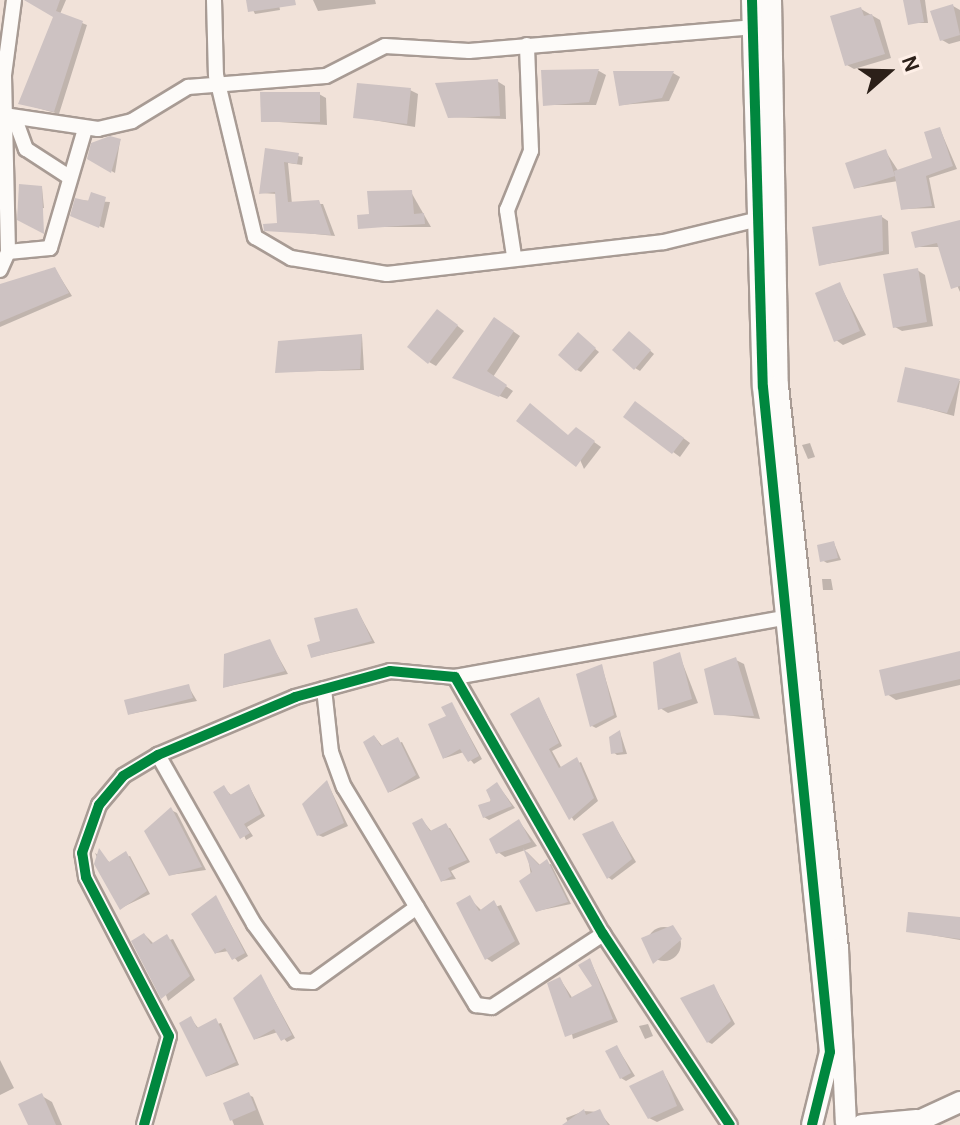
<!DOCTYPE html>
<style>
body{margin:0}
#map{position:relative;width:960px;height:1125px;overflow:hidden;background:#f1e2d9;font-family:Karla,sans-serif}
div>[style]{position:absolute}
[style*='--x']{left:calc(var(--x)*1px);top:calc(var(--y)*1px);width:calc(var(--w)*1px);rotate:calc(var(--a)*1deg)}
.shadow>*{inset:0;background:#0003}
.round{border-radius:50%}
.building>*{inset:0;background:#cdc2c2}
.roads{filter:drop-shadow(2px 0 #a89b94) drop-shadow(-2px 0 #a89b94) drop-shadow(0 2px #a89b94) drop-shadow(0 -2px #a89b94)}
.street>*{height:14px;margin:-7px;padding:0 7px;transform-origin:7px;border-radius:7px;background:#fdfbf9}
.secondary>*{height:20px;margin:-10px;padding:0 10px;transform-origin:10px;border-radius:10px;background:#fdfbf9}
.cycleway>*{height:10px;margin:-5px;padding:0 5px;transform-origin:5px;border-radius:5px;background:#00873e}
span{translate:-50% -50%;white-space:nowrap;text-align:center;line-height:1.15;-webkit-text-stroke:7px #feefe7;paint-order:stroke}
.north{position:absolute;left:848px;top:32px;width:80px;height:80px;-webkit-text-stroke:6px #feefe7;paint-order:stroke;rotate:70deg;font-size:22px;font-weight:700;line-height:32px;text-align:center;color:#2c2019}
.north::after{content:'';display:block;margin:auto;width:28px;height:36px;background:#2c2019;clip-path:polygon(50% 0,100% 100%,50% 72%,0 100%)}
</style>
<div id="map">
<div class="shadow">
<i style="clip-path:polygon(25px 0,66px 0,60px 14px,87px 25px,59px 114px,20px 103px,55px 16px)"></i>
<i style="clip-path:polygon(248px 0,278px 0,280px 10px,255px 14px)"></i>
<i style="clip-path:polygon(313px 0,375px 0,376px 4px,318px 11px)"></i>
<i style="clip-path:polygon(904px 0,925px 0,928px 23px,910px 23px)"></i>
<i style="clip-path:polygon(953px 6px,960px 10px,960px 41px,949px 44px,942px 40px)"></i>
<i style="clip-path:polygon(861px 9px,880px 20px,891px 58px,854px 69px,847px 65px)"></i>
<i style="clip-path:polygon(599px 71px,606px 75px,596px 105px,545px 105px,543px 72px)"></i>
<i style="clip-path:polygon(673px 73px,680px 77px,669px 101px,621px 105px)"></i>
<i style="clip-path:polygon(497px 81px,505px 86px,506px 119px,449px 117px)"></i>
<i style="clip-path:polygon(410px 90px,418px 94px,415px 127px,355px 117px)"></i>
<i style="clip-path:polygon(319px 94px,326px 98px,327px 125px,263px 121px)"></i>
<i style="clip-path:polygon(940px 129px,957px 169px,929px 178px,935px 208px,903px 209px,898px 181px,856px 188px,886px 152px,899px 172px,935px 159px)"></i>
<i style="clip-path:polygon(120px 141px,115px 173px,89px 158px)"></i>
<i style="clip-path:polygon(267px 150px,303px 157px,302px 165px,288px 163px,292px 204px,323px 204px,335px 236px,266px 229px,279px 225px,277px 194px,261px 193px)"></i>
<i style="clip-path:polygon(42px 188px,44px 208px,23px 210px)"></i>
<i style="clip-path:polygon(411px 192px,431px 227px,360px 227px)"></i>
<i style="clip-path:polygon(77px 200px,110px 202px,104px 228px,77px 217px)"></i>
<i style="clip-path:polygon(882px 217px,888px 221px,889px 254px,820px 265px)"></i>
<i style="clip-path:polygon(960px 222px,960px 292px,940px 247px,917px 247px)"></i>
<i style="clip-path:polygon(55px 269px,72px 296px,0 327px,0 288px)"></i>
<i style="clip-path:polygon(917px 270px,925px 275px,933px 326px,902px 331px,895px 327px)"></i>
<i style="clip-path:polygon(840px 285px,866px 335px,843px 345px,836px 340px)"></i>
<i style="clip-path:polygon(445px 316px,464px 331px,436px 366px,429px 362px)"></i>
<i style="clip-path:polygon(501px 323px,520px 336px,493px 377px,513px 391px,507px 399px,455px 377px)"></i>
<i style="clip-path:polygon(362px 336px,364px 370px,277px 372px)"></i>
<i style="clip-path:polygon(633px 336px,654px 354px,640px 371px,635px 368px)"></i>
<i style="clip-path:polygon(582px 338px,599px 352px,581px 372px,577px 370px)"></i>
<i style="clip-path:polygon(906px 369px,960px 381px,954px 416px,900px 401px)"></i>
<i style="clip-path:polygon(643px 408px,690px 443px,680px 457px,625px 417px)"></i>
<i style="clip-path:polygon(583px 434px,601px 447px,584px 469px,570px 436px)"></i>
<i style="clip-path:polygon(810px 443px,815px 457px,808px 459px,802px 445px)"></i>
<i style="clip-path:polygon(834px 543px,841px 560px,827px 563px,822px 560px)"></i>
<i style="clip-path:polygon(822px 579px,831px 579px,833px 590px,823px 590px)"></i>
<i style="clip-path:polygon(357px 610px,375px 643px,312px 657px,322px 643px)"></i>
<i style="clip-path:polygon(270px 642px,288px 674px,225px 687px)"></i>
<i style="clip-path:polygon(679px 654px,698px 703px,668px 713px,660px 708px)"></i>
<i style="clip-path:polygon(960px 654px,960px 685px,896px 700px,887px 694px)"></i>
<i style="clip-path:polygon(736px 660px,744px 664px,760px 719px,716px 714px)"></i>
<i style="clip-path:polygon(602px 667px,617px 717px,596px 728px,592px 726px)"></i>
<i style="clip-path:polygon(188px 686px,197px 701px,130px 714px)"></i>
<i style="clip-path:polygon(539px 699px,562px 746px,552px 751px,562px 769px,581px 762px,598px 801px,574px 821px,513px 715px)"></i>
<i style="clip-path:polygon(452px 704px,482px 759px,474px 764px,464px 752px,445px 758px)"></i>
<i style="clip-path:polygon(620px 732px,627px 754px,617px 755px,613px 752px)"></i>
<i style="clip-path:polygon(375px 737px,383px 747px,402px 742px,420px 778px,390px 792px,365px 743px)"></i>
<i style="clip-path:polygon(327px 782px,348px 826px,323px 837px,318px 835px)"></i>
<i style="clip-path:polygon(497px 784px,515px 808px,489px 820px,484px 817px)"></i>
<i style="clip-path:polygon(249px 786px,265px 816px,247px 827px,253px 836px,246px 840px,224px 788px,232px 796px)"></i>
<i style="clip-path:polygon(171px 810px,177px 813px,206px 870px,170px 875px)"></i>
<i style="clip-path:polygon(422px 820px,432px 832px,450px 828px,470px 862px,451px 871px,456px 879px,442px 881px)"></i>
<i style="clip-path:polygon(519px 821px,537px 846px,505px 857px,498px 852px)"></i>
<i style="clip-path:polygon(613px 823px,636px 862px,612px 880px,608px 877px)"></i>
<i style="clip-path:polygon(527px 852px,541px 866px,551px 864px,571px 904px,537px 911px)"></i>
<i style="clip-path:polygon(95px 853px,111px 863px,130px 856px,150px 894px,121px 908px)"></i>
<i style="clip-path:polygon(216px 897px,248px 956px,238px 962px,229px 951px,216px 953px)"></i>
<i style="clip-path:polygon(469px 898px,482px 911px,501px 905px,520px 944px,492px 962px,486px 958px)"></i>
<i style="clip-path:polygon(960px 919px,960px 940px,908px 931px)"></i>
<i class="round" style="left:647px;top:927px;width:34px;height:34px"></i>
<i style="clip-path:polygon(145px 935px,154px 944px,173px 939px,195px 980px,168px 1001px)"></i>
<i style="clip-path:polygon(590px 960px,618px 1022px,573px 1039px,560px 979px,573px 999px,595px 987px)"></i>
<i style="clip-path:polygon(261px 976px,295px 1038px,287px 1042px,278px 1032px,256px 1039px,235px 998px)"></i>
<i style="clip-path:polygon(714px 986px,735px 1024px,712px 1044px,708px 1042px)"></i>
<i style="clip-path:polygon(191px 1019px,199px 1029px,221px 1023px,239px 1065px,208px 1076px)"></i>
<i style="clip-path:polygon(648px 1024px,653px 1036px,645px 1039px,639px 1026px)"></i>
<i style="clip-path:polygon(617px 1047px,635px 1076px,626px 1081px,621px 1078px)"></i>
<i style="clip-path:polygon(0 1060px,14px 1088px,0 1095px)"></i>
<i style="clip-path:polygon(663px 1072px,684px 1110px,657px 1122px,649px 1118px)"></i>
<i style="clip-path:polygon(249px 1095px,253px 1097px,264px 1125px,234px 1125px,226px 1104px)"></i>
<i style="clip-path:polygon(42px 1096px,52px 1102px,62px 1125px,30px 1125px)"></i>
<i style="clip-path:polygon(584px 1111px,599px 1112px,610px 1125px,569px 1125px,566px 1118px)"></i>
</div>
<div class="building">
<i style="clip-path:polygon(24px 0,60px 0,56px 11px,83px 21px,54px 112px,18px 104px,53px 17px)"></i>
<i style="clip-path:polygon(246px 0,295px 0,296px 5px,248px 12px)"></i>
<i style="clip-path:polygon(903px 0,920px 0,924px 22px,908px 25px)"></i>
<i style="clip-path:polygon(953px 4px,960px 35px,940px 41px,930px 11px)"></i>
<i style="clip-path:polygon(861px 7px,864px 16px,872px 14px,885px 54px,845px 66px,830px 16px)"></i>
<i style="clip-path:polygon(599px 69px,589px 102px,543px 106px,541px 70px)"></i>
<i style="clip-path:polygon(613px 71px,674px 71px,662px 98px,619px 106px)"></i>
<i style="clip-path:polygon(498px 79px,500px 116px,448px 118px,435px 83px)"></i>
<i style="clip-path:polygon(357px 83px,411px 88px,407px 124px,353px 118px)"></i>
<i style="clip-path:polygon(260px 92px,320px 92px,320px 122px,261px 122px)"></i>
<i style="clip-path:polygon(940px 127px,953px 166px,926px 176px,932px 206px,901px 210px,894px 171px,932px 158px,924px 132px)"></i>
<i style="clip-path:polygon(110px 136px,121px 139px,111px 173px,87px 159px,91px 143px)"></i>
<i style="clip-path:polygon(265px 148px,299px 153px,297px 164px,284px 162px,288px 202px,319px 200px,331px 235px,264px 231px,263px 224px,277px 223px,275px 192px,259px 194px)"></i>
<i style="clip-path:polygon(886px 149px,895px 176px,854px 189px,845px 163px)"></i>
<i style="clip-path:polygon(19px 184px,42px 186px,44px 234px,17px 220px)"></i>
<i style="clip-path:polygon(412px 190px,414px 214px,424px 213px,425px 224px,358px 229px,357px 215px,369px 214px,367px 191px)"></i>
<i style="clip-path:polygon(91px 192px,106px 197px,99px 228px,70px 216px,75px 198px,88px 201px)"></i>
<i style="clip-path:polygon(882px 215px,883px 251px,819px 266px,812px 227px)"></i>
<i style="clip-path:polygon(960px 220px,960px 286px,951px 289px,937px 243px,915px 248px,911px 232px)"></i>
<i style="clip-path:polygon(55px 267px,69px 293px,0 322px,0 284px)"></i>
<i style="clip-path:polygon(918px 268px,927px 322px,893px 328px,883px 274px)"></i>
<i style="clip-path:polygon(840px 282px,860px 331px,834px 342px,815px 293px)"></i>
<i style="clip-path:polygon(437px 309px,458px 325px,428px 364px,407px 347px)"></i>
<i style="clip-path:polygon(494px 317px,514px 331px,487px 371px,507px 385px,499px 397px,452px 378px)"></i>
<i style="clip-path:polygon(629px 331px,651px 350px,634px 370px,612px 350px)"></i>
<i style="clip-path:polygon(578px 332px,596px 348px,576px 371px,558px 355px)"></i>
<i style="clip-path:polygon(362px 334px,360px 369px,275px 373px,278px 341px)"></i>
<i style="clip-path:polygon(905px 367px,960px 379px,947px 413px,897px 402px)"></i>
<i style="clip-path:polygon(635px 401px,684px 438px,672px 454px,623px 417px)"></i>
<i style="clip-path:polygon(530px 403px,568px 435px,576px 427px,595px 441px,576px 467px,516px 421px)"></i>
<i style="clip-path:polygon(834px 541px,838px 558px,820px 562px,817px 545px)"></i>
<i style="clip-path:polygon(357px 608px,372px 641px,311px 658px,307px 645px,320px 641px,314px 618px)"></i>
<i style="clip-path:polygon(270px 639px,285px 671px,223px 688px,224px 654px)"></i>
<i style="clip-path:polygon(960px 651px,960px 679px,885px 696px,879px 670px)"></i>
<i style="clip-path:polygon(680px 652px,692px 699px,658px 710px,653px 662px)"></i>
<i style="clip-path:polygon(736px 657px,754px 716px,714px 715px,704px 669px)"></i>
<i style="clip-path:polygon(602px 664px,614px 715px,590px 727px,576px 674px)"></i>
<i style="clip-path:polygon(189px 684px,193px 698px,128px 715px,124px 700px)"></i>
<i style="clip-path:polygon(539px 697px,559px 743px,549px 749px,559px 768px,577px 757px,594px 798px,569px 820px,510px 714px)"></i>
<i style="clip-path:polygon(452px 702px,479px 756px,468px 762px,460px 749px,443px 759px,428px 724px,446px 716px,441px 707px)"></i>
<i style="clip-path:polygon(620px 730px,623px 752px,611px 754px,609px 737px)"></i>
<i style="clip-path:polygon(374px 735px,381px 746px,398px 737px,416px 775px,388px 793px,363px 742px)"></i>
<i style="clip-path:polygon(327px 780px,344px 823px,317px 836px,302px 804px)"></i>
<i style="clip-path:polygon(497px 782px,512px 806px,483px 818px,478px 805px,491px 801px,486px 790px)"></i>
<i style="clip-path:polygon(249px 784px,261px 814px,244px 824px,250px 833px,240px 839px,213px 792px,224px 785px,230px 795px)"></i>
<i style="clip-path:polygon(171px 807px,202px 867px,169px 876px,144px 831px)"></i>
<i style="clip-path:polygon(422px 818px,430px 831px,446px 823px,467px 860px,448px 868px,452px 876px,441px 882px,412px 823px)"></i>
<i style="clip-path:polygon(519px 819px,531px 842px,496px 854px,489px 839px)"></i>
<i style="clip-path:polygon(613px 821px,632px 859px,607px 879px,582px 834px)"></i>
<i style="clip-path:polygon(99px 848px,109px 862px,126px 851px,147px 891px,120px 910px,94px 864px)"></i>
<i style="clip-path:polygon(523px 848px,539px 865px,547px 859px,568px 902px,536px 912px,519px 881px,532px 872px)"></i>
<i style="clip-path:polygon(216px 895px,245px 953px,232px 960px,225px 948px,215px 954px,191px 914px)"></i>
<i style="clip-path:polygon(470px 895px,479px 911px,494px 900px,515px 941px,485px 960px,456px 903px)"></i>
<i style="clip-path:polygon(908px 912px,960px 917px,960px 939px,906px 932px)"></i>
<i style="clip-path:polygon(673px 925px,682px 939px,653px 964px,641px 938px)"></i>
<i style="clip-path:polygon(144px 933px,151px 944px,167px 934px,190px 976px,161px 999px,131px 941px)"></i>
<i style="clip-path:polygon(590px 958px,613px 1019px,565px 1037px,547px 983px,560px 977px,570px 998px,592px 986px,578px 965px)"></i>
<i style="clip-path:polygon(261px 974px,292px 1035px,281px 1041px,274px 1029px,254px 1040px,233px 998px)"></i>
<i style="clip-path:polygon(714px 984px,731px 1021px,707px 1043px,680px 998px)"></i>
<i style="clip-path:polygon(191px 1016px,197px 1028px,216px 1018px,236px 1062px,206px 1077px,179px 1023px)"></i>
<i style="clip-path:polygon(617px 1045px,631px 1073px,620px 1079px,605px 1051px)"></i>
<i style="clip-path:polygon(663px 1070px,677px 1106px,648px 1119px,629px 1086px)"></i>
<i style="clip-path:polygon(249px 1092px,256px 1110px,230px 1121px,223px 1103px)"></i>
<i style="clip-path:polygon(42px 1093px,56px 1125px,28px 1125px,18px 1104px)"></i>
<i style="clip-path:polygon(584px 1109px,586px 1115px,600px 1109px,608px 1125px,562px 1125px)"></i>
</div>
<div class="roads">
<div class="street">
<i style="--x:214;--y:0;--w:75;--a:88.5"></i>
<i style="--x:216;--y:75;--w:167;--a:76.5"></i>
<i style="--x:255;--y:237;--w:42;--a:30.3"></i>
<i style="--x:291;--y:258;--w:97;--a:9.5"></i>
<i style="--x:387;--y:274;--w:279;--a:-6.6"></i>
<i style="--x:664;--y:242;--w:98;--a:-13.6"></i>
<i style="--x:4;--y:115;--w:95;--a:8.5"></i>
<i style="--x:98;--y:129;--w:35;--a:-13"></i>
<i style="--x:132;--y:121;--w:66;--a:-31.3"></i>
<i style="--x:188;--y:87;--w:138;--a:-4.6"></i>
<i style="--x:326;--y:76;--w:66;--a:-27"></i>
<i style="--x:385;--y:46;--w:84;--a:3.4"></i>
<i style="--x:469;--y:51;--w:284;--a:-4.8"></i>
<i style="--x:15;--y:119;--w:32;--a:70"></i>
<i style="--x:26;--y:149;--w:48;--a:33"></i>
<i style="--x:8;--y:252;--w:42;--a:-5.4"></i>
<i style="--x:50;--y:248;--w:124;--a:-73.6"></i>
<i style="--x:514;--y:256;--w:47;--a:-98.7"></i>
<i style="--x:507;--y:210;--w:64;--a:-67.9"></i>
<i style="--x:531;--y:151;--w:106;--a:-92.2"></i>
<i style="--x:0;--y:270;--w:20;--a:-66"></i>
<i style="--x:8;--y:252;--w:177;--a:-91.3"></i>
<i style="--x:4;--y:75;--w:76;--a:-82.4"></i>
<i style="--x:455;--y:677;--w:333;--a:-10.2"></i>
<i style="--x:324;--y:689;--w:63;--a:83.7"></i>
<i style="--x:331;--y:752;--w:37;--a:70"></i>
<i style="--x:344;--y:787;--w:255;--a:58.8"></i>
<i style="--x:476;--y:1005;--w:16;--a:7"></i>
<i style="--x:492;--y:1007;--w:133;--a:-33.3"></i>
<i style="--x:158;--y:755;--w:194;--a:60.4"></i>
<i style="--x:254;--y:924;--w:71;--a:53.6"></i>
<i style="--x:296;--y:981;--w:17;--a:3"></i>
<i style="--x:313;--y:982;--w:128;--a:-35.8"></i>
<i style="--x:144;--y:1125;--w:92;--a:-74.3"></i>
<i style="--x:169;--y:1036;--w:179;--a:-117.6"></i>
<i style="--x:86;--y:877;--w:24;--a:-99"></i>
<i style="--x:82;--y:853;--w:51;--a:-70.5"></i>
<i style="--x:99;--y:805;--w:38;--a:-50"></i>
<i style="--x:123;--y:776;--w:41;--a:-31"></i>
<i style="--x:158;--y:755;--w:149;--a:-22.9"></i>
<i style="--x:295;--y:697;--w:98;--a:-15.3"></i>
<i style="--x:390;--y:671;--w:65;--a:5.3"></i>
<i style="--x:455;--y:677;--w:297;--a:60.1"></i>
<i style="--x:603;--y:934;--w:229;--a:56.4"></i>
</div>
<div class="secondary">
<i style="--x:752;--y:0;--w:387;--a:88.4"></i>
<i style="--x:763;--y:387;--w:668;--a:84.25"></i>
<i style="--x:830;--y:1052;--w:75;--a:103.9"></i>
<i style="--x:771;--y:0;--w:386;--a:89"></i>
<i style="--x:778;--y:386;--w:566;--a:83.92"></i>
<i style="--x:838;--y:949;--w:174;--a:87.4"></i>
<i style="--x:862;--y:1125;--w:55;--a:-5.2"></i>
<i style="--x:910;--y:1125;--w:55;--a:-24.7"></i>
</div>
</div>
<div class="cycleway">
<i style="--x:752;--y:0;--w:387;--a:88.4"></i>
<i style="--x:763;--y:387;--w:668;--a:84.25"></i>
<i style="--x:830;--y:1052;--w:75;--a:103.9"></i>
<i style="--x:144;--y:1125;--w:92;--a:-74.3"></i>
<i style="--x:169;--y:1036;--w:179;--a:-117.6"></i>
<i style="--x:86;--y:877;--w:24;--a:-99"></i>
<i style="--x:82;--y:853;--w:51;--a:-70.5"></i>
<i style="--x:99;--y:805;--w:38;--a:-50"></i>
<i style="--x:123;--y:776;--w:41;--a:-31"></i>
<i style="--x:158;--y:755;--w:149;--a:-22.9"></i>
<i style="--x:295;--y:697;--w:98;--a:-15.3"></i>
<i style="--x:390;--y:671;--w:65;--a:5.3"></i>
<i style="--x:455;--y:677;--w:297;--a:60.1"></i>
<i style="--x:603;--y:934;--w:229;--a:56.4"></i>
</div>
<div class="north">N</div>
</div>
